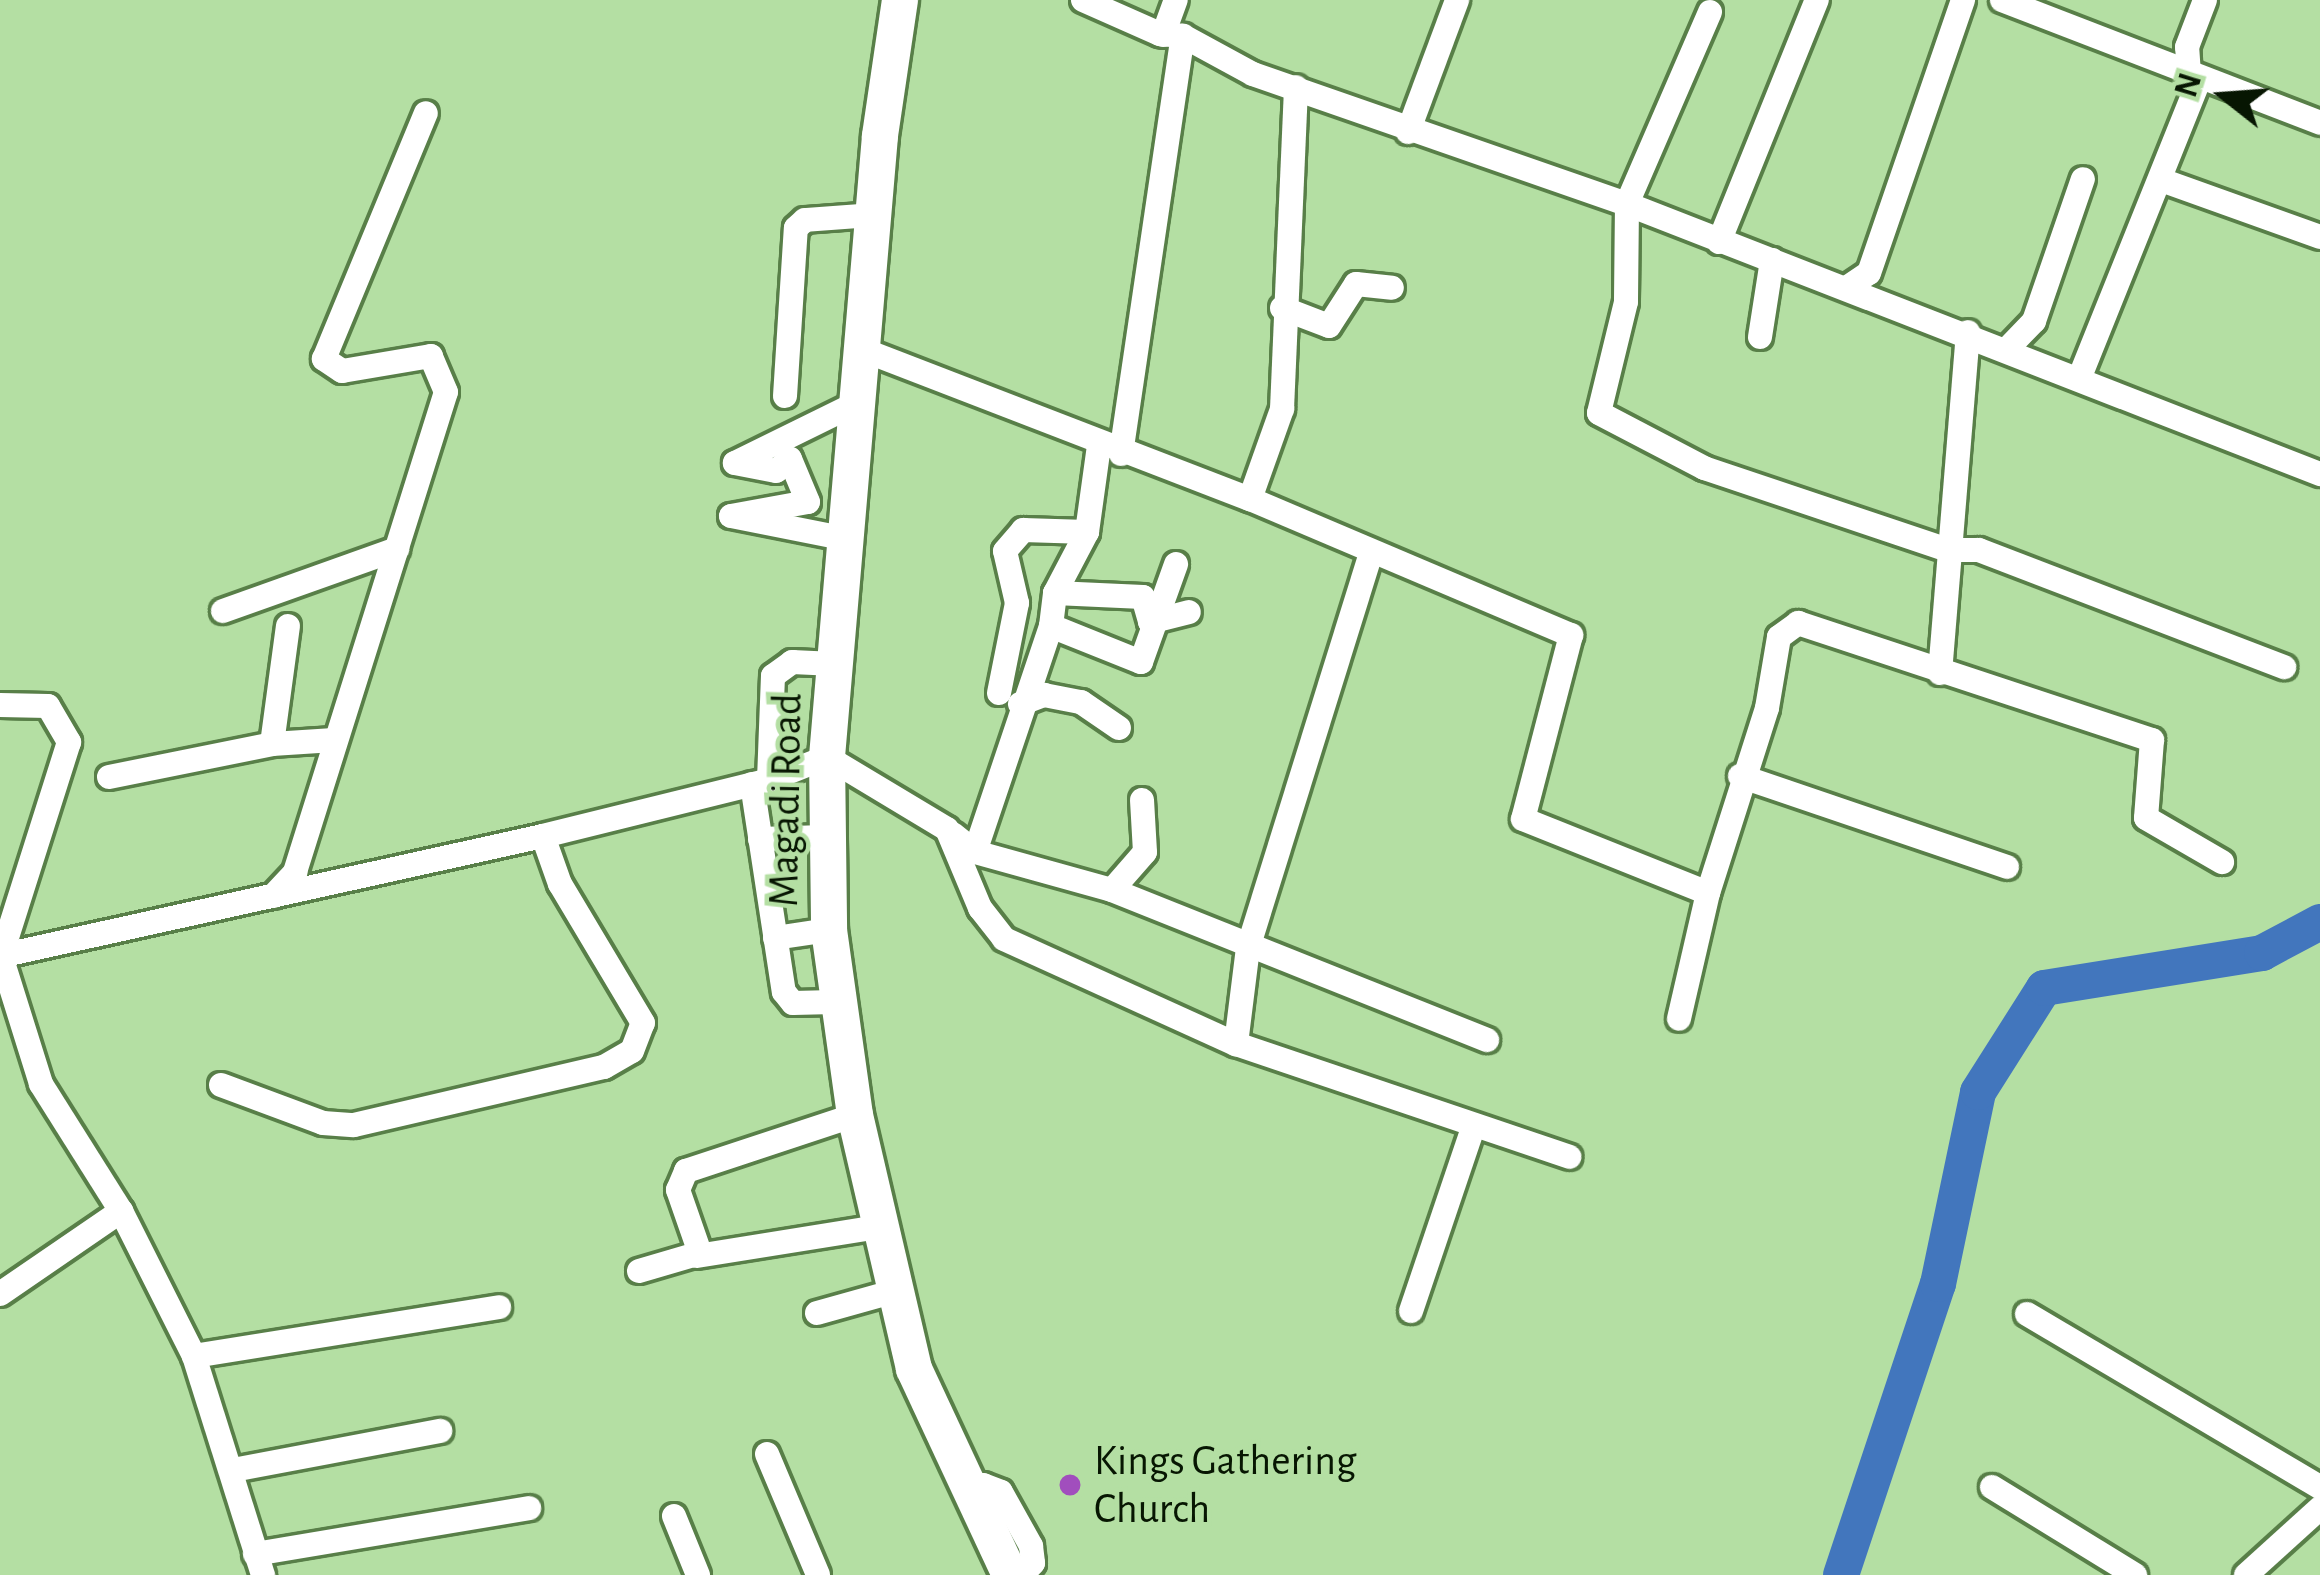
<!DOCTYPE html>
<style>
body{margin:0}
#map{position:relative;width:2320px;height:1575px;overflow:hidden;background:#b4dfa3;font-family:"Alegreya Sans",sans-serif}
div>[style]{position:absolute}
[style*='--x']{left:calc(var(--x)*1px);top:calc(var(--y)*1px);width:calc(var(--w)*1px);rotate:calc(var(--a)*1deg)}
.river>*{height:36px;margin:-18px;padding:0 18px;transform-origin:18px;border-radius:18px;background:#4276bd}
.roads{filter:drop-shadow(3px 0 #587f48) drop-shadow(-3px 0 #587f48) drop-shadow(0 3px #587f48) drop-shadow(0 -3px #587f48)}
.minor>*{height:24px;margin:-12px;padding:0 12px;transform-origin:12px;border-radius:12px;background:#fff}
.highway>*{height:36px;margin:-18px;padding:0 18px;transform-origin:18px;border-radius:18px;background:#fff}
.dots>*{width:33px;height:33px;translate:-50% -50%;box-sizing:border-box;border:6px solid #b4dfa3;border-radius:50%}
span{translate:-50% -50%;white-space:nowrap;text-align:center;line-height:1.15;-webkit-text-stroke:9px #b4dfa3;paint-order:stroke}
.street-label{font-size:42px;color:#071602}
.poi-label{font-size:42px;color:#071602}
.left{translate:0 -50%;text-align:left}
.north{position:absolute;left:2164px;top:36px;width:120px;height:120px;-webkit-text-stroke:9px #b4dfa3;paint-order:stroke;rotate:287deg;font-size:33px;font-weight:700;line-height:48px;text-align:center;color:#071602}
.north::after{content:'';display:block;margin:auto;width:42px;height:54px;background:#071602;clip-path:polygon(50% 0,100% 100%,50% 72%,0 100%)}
</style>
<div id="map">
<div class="river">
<i style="--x:1841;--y:1575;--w:307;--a:-71.6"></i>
<i style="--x:1938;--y:1284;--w:196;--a:-78.2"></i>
<i style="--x:1978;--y:1092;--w:123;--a:-57.6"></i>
<i style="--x:2044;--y:988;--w:221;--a:-9.1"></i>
<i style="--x:2262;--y:953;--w:66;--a:-28.1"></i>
</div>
<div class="roads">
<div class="minor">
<i style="--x:1083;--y:0;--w:84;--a:23.8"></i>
<i style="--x:1160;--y:34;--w:23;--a:5"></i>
<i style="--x:1183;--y:36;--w:80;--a:28.5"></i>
<i style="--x:1253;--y:74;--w:396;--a:19.2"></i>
<i style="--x:1627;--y:204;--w:744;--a:21.29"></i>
<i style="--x:2002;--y:0;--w:341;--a:21.1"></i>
<i style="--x:1710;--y:12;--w:209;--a:113.4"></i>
<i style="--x:1627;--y:204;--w:98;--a:90.6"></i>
<i style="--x:1626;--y:302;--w:114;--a:103.7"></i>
<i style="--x:1599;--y:413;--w:119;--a:27.6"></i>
<i style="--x:1704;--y:468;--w:257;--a:18.6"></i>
<i style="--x:1948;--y:550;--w:31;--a:0"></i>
<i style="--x:1979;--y:550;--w:327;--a:21"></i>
<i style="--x:1163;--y:35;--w:37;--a:-70"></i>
<i style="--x:1408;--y:132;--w:141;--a:-69.6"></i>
<i style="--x:2164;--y:181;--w:166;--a:19.7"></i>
<i style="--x:1719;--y:242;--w:261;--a:-68"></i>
<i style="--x:1848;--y:287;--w:25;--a:-34"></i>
<i style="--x:1869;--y:273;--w:289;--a:-71"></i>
<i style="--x:1282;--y:308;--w:50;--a:21"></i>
<i style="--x:1329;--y:326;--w:50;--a:-57.3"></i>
<i style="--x:1356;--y:284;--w:36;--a:6"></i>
<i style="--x:1760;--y:337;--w:78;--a:-81.1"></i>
<i style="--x:2009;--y:347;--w:36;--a:-46"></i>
<i style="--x:2034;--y:321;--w:150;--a:-71"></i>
<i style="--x:861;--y:349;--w:417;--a:21.1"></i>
<i style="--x:1250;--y:499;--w:349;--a:23"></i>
<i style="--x:1571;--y:635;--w:190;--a:104.6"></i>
<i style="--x:1523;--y:819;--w:199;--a:21.8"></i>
<i style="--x:1708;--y:893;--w:129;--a:103"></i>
<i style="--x:2081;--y:374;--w:316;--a:-68.1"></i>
<i style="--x:2199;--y:81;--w:12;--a:-145"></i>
<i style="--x:2189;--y:74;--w:27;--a:-94"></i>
<i style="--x:2187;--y:47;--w:50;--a:-69"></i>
<i style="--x:785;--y:396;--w:168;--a:-86.3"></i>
<i style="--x:796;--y:228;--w:12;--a:-42"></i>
<i style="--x:805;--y:220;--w:68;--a:-4.2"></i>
<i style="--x:1121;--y:454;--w:423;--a:-81.6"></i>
<i style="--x:1250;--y:499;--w:96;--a:-70.4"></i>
<i style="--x:1282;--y:409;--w:322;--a:-87.5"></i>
<i style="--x:847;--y:539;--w:118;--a:-168.8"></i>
<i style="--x:731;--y:516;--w:78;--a:-10.3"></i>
<i style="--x:808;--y:502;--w:47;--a:-112.7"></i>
<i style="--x:790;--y:459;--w:18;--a:139"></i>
<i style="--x:776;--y:471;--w:42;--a:-169"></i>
<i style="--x:735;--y:463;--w:136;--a:-26.2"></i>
<i style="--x:1055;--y:593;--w:88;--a:2.6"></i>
<i style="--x:1143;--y:597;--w:26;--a:74"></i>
<i style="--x:1150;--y:622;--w:40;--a:-14.4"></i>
<i style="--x:223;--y:611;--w:185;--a:-19.6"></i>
<i style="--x:1051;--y:626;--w:97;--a:21.8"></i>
<i style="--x:1141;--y:662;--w:104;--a:-70.3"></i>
<i style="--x:1940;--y:673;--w:342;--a:-85.3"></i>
<i style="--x:999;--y:693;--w:92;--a:-78.7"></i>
<i style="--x:1017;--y:603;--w:53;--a:-103"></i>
<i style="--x:1005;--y:551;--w:28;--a:-49"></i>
<i style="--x:1023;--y:530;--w:64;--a:1.8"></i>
<i style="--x:1020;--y:704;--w:26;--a:-21"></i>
<i style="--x:1044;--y:695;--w:38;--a:11"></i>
<i style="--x:1081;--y:702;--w:46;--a:34.4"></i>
<i style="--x:0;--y:705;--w:48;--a:1.2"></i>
<i style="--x:48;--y:706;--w:42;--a:59.7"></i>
<i style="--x:69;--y:742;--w:225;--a:107.6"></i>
<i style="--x:1;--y:956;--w:134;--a:72.6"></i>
<i style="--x:41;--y:1084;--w:150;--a:57.8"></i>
<i style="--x:121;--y:1211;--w:162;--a:63.3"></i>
<i style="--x:194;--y:1356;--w:230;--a:72.5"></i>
<i style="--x:272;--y:744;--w:119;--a:-82.3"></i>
<i style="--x:1740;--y:776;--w:282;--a:18.8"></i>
<i style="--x:109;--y:777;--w:166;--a:-11.4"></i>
<i style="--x:272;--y:744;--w:62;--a:-3.7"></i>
<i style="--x:769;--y:780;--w:104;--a:-87.8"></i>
<i style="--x:773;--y:676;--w:24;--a:-36"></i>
<i style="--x:792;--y:662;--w:43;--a:2.7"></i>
<i style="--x:752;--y:784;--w:210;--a:81.3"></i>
<i style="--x:784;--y:992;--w:14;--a:51"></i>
<i style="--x:793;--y:1003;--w:41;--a:-1.4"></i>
<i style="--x:953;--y:834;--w:28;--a:39"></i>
<i style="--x:975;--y:852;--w:142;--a:15.5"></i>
<i style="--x:1112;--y:890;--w:404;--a:21.8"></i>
<i style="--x:760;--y:839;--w:64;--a:-1.8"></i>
<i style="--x:975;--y:852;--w:238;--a:-71.4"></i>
<i style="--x:1051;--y:626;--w:33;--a:-83"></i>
<i style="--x:1055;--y:593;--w:69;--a:-62.3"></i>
<i style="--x:1087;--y:532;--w:88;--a:-82.1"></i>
<i style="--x:1112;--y:890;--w:50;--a:-49"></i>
<i style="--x:1145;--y:852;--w:52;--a:-93.3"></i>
<i style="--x:1708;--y:893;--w:194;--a:-72.3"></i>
<i style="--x:1767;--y:708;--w:72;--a:-80.4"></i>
<i style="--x:1779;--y:637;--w:24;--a:-36"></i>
<i style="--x:1798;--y:623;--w:373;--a:18.3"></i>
<i style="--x:2152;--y:740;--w:78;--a:94.4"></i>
<i style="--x:2146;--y:818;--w:88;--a:30.1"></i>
<i style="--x:273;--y:896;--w:33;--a:-47"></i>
<i style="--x:295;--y:872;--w:503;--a:-72.54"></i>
<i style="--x:446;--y:392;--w:39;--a:-113"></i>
<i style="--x:431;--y:356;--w:90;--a:170.4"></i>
<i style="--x:342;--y:371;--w:22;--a:-146"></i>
<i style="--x:324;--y:359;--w:266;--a:-67.5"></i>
<i style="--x:775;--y:938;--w:55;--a:-8.4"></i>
<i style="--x:0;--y:956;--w:556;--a:-12.46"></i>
<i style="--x:543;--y:836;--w:233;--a:-13.9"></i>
<i style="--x:769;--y:780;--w:62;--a:-21.6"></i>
<i style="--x:827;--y:757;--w:140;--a:31"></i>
<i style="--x:947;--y:829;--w:86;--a:67.3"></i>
<i style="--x:980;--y:908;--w:39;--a:52"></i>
<i style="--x:1004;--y:939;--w:255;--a:24.4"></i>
<i style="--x:1236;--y:1044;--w:352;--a:18.7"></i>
<i style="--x:1236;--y:1044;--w:97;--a:-82.9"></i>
<i style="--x:1248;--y:948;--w:411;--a:-72.7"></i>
<i style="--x:221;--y:1085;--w:109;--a:20.4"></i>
<i style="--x:323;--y:1123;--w:31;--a:4"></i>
<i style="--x:354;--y:1125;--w:257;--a:-13.1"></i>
<i style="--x:604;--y:1067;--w:32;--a:-30"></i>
<i style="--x:632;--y:1051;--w:30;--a:-69"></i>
<i style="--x:643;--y:1023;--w:162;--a:-120.8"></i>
<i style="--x:560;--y:884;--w:51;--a:-109.5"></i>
<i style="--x:697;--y:1256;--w:184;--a:-9.1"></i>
<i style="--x:639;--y:1271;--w:64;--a:-16.4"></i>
<i style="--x:700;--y:1253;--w:67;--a:-109.2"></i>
<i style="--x:678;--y:1190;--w:21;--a:-67"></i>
<i style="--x:686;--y:1171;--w:178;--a:-18.3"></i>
<i style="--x:0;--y:1294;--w:147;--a:-34.4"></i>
<i style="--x:1411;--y:1311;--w:196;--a:-71.3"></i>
<i style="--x:817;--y:1313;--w:78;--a:-15.6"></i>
<i style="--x:2027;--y:1314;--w:340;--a:30.6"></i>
<i style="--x:194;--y:1356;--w:309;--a:-9.1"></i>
<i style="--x:767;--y:1454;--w:131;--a:67.1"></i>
<i style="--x:233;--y:1470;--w:211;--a:-10.7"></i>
<i style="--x:1992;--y:1487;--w:168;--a:31.6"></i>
<i style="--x:966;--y:1490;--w:18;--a:-16"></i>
<i style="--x:983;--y:1485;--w:19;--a:21"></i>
<i style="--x:1001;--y:1492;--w:62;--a:60.9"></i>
<i style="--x:1031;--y:1546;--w:17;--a:83"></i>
<i style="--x:1033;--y:1563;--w:16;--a:133"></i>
<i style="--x:674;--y:1516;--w:64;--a:67.9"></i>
<i style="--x:255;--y:1554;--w:278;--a:-9.5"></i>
<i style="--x:2246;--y:1575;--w:100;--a:-42.2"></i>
</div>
<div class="highway">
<i style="--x:900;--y:0;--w:137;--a:98.4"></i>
<i style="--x:880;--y:136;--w:623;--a:94.88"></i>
<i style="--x:827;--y:757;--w:173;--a:89.3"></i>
<i style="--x:829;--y:930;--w:187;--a:82"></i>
<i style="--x:855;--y:1115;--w:261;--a:76.9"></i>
<i style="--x:914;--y:1369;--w:227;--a:65"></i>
</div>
</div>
<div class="dots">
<i style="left:1070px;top:1485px;background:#a14ebd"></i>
</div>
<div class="street-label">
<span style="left:786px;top:800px;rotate:-89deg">Magadi Road</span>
</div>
<div class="poi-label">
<span class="left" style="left:1094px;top:1485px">Kings Gathering<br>Church</span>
</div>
<div class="north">N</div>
</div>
